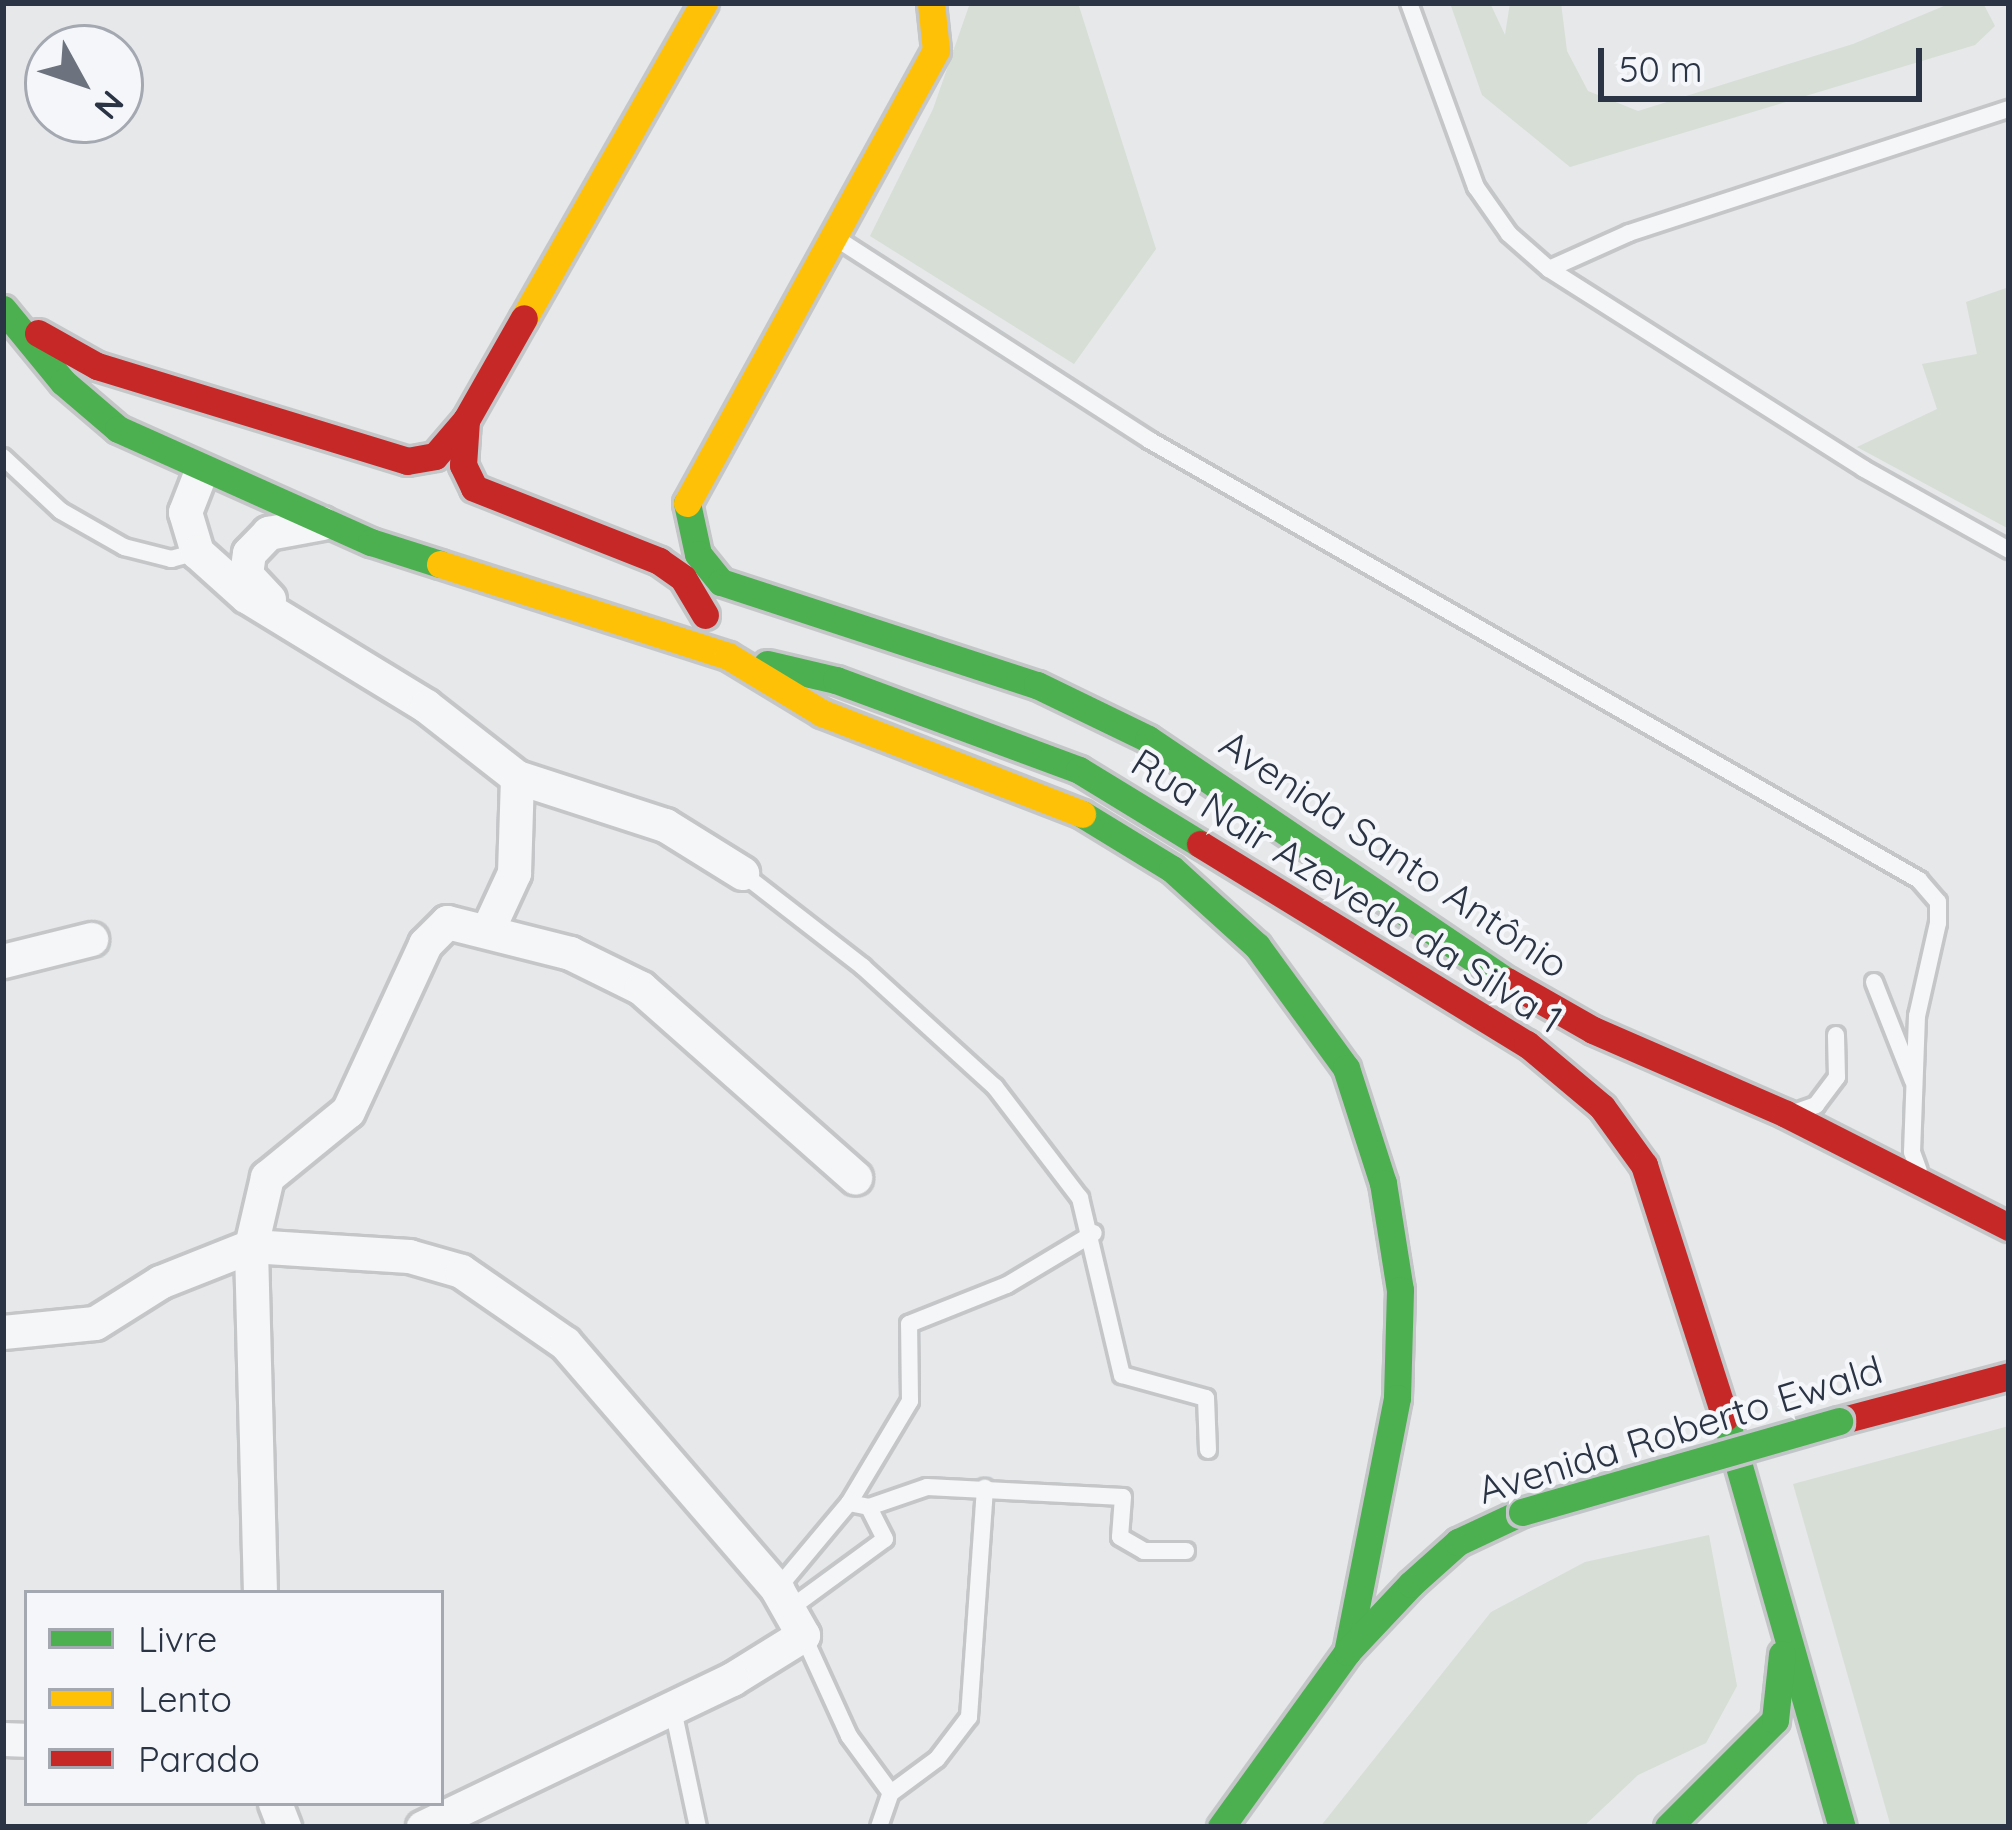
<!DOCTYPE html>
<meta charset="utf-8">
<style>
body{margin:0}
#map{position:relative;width:2012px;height:1830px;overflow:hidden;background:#e6e8ea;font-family:Quicksand,sans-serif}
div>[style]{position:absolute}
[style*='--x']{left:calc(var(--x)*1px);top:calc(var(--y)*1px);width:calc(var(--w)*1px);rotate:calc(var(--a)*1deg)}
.green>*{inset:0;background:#d6ded6}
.roads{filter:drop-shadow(3px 0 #c4c6c8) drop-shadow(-3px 0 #c4c6c8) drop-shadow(0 3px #c4c6c8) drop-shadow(0 -3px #c4c6c8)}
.lane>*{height:16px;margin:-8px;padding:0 8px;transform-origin:8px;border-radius:8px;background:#f5f6f7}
.street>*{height:33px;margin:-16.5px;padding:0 16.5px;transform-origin:16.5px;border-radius:16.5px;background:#f5f6f7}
.fast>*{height:27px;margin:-13.5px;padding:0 13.5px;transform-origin:13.5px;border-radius:13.5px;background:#4caf50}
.slow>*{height:27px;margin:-13.5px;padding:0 13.5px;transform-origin:13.5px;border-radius:13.5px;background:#ffc107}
.jam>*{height:27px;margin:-13.5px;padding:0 13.5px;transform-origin:13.5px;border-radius:13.5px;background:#c62828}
.bridges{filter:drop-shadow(3px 0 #c2c5c8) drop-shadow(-3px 0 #c2c5c8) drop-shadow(0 3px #c2c5c8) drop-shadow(0 -3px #c2c5c8)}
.fast-bridge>*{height:27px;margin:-13.5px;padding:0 13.5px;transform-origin:13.5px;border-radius:13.5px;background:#4caf50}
span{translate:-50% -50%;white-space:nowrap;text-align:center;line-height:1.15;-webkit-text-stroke:9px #f4f6f9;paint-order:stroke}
.street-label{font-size:39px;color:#2b3445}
.frame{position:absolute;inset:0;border:6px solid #2b3445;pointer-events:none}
.legend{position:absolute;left:24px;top:1590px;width:420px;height:216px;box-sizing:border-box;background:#f4f6f9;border:3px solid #a4a8b1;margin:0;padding:15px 21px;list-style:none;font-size:36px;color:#2b3445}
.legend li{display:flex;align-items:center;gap:24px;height:60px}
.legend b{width:60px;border:3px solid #a4a8b1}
.north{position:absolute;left:24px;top:24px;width:120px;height:120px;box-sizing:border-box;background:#f4f6f9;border:3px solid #a4a8b1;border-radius:50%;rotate:130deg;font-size:33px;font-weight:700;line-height:48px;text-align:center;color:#2b3445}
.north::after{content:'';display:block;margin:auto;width:42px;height:54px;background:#6c737f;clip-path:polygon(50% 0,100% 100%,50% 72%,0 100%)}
.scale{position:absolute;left:1598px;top:48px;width:324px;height:54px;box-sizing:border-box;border:6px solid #2b3445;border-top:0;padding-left:15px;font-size:36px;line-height:42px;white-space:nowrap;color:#2b3445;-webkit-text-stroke:9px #f4f6f9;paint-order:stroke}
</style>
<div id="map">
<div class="green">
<i style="clip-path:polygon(970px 3px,1078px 3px,1156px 249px,1074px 364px,870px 236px,933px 109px)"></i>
<i style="clip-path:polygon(1450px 3px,1490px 3px,1505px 35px,1510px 3px,1561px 3px,1567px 51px,1588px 91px,1638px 111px,1853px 44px,1951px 3px,1983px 3px,1995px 26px,1975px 45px,1570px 167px,1482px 95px)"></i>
<i style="clip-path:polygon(2009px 287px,2009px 529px,1857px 447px,1937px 409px,1922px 364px,1977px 354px,1966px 302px)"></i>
<i style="clip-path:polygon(2009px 1426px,2009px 1827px,1891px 1827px,1793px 1484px)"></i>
<i style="clip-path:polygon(1709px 1535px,1737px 1686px,1706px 1743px,1638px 1775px,1583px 1827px,1320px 1827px,1491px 1612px,1585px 1562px)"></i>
</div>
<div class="roads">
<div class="lane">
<i style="--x:1409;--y:3;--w:196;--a:70"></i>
<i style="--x:1476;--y:187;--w:57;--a:54.9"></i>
<i style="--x:1509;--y:234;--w:53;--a:41.2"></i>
<i style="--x:1549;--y:269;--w:373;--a:32.4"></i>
<i style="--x:1864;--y:469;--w:166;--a:29.2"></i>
<i style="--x:839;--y:240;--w:369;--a:32.8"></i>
<i style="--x:1149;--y:440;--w:887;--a:29.74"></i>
<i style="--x:1919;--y:880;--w:29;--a:49"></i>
<i style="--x:1938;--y:902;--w:21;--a:90"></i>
<i style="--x:1938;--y:923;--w:95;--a:102.7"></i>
<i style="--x:1917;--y:1016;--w:136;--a:92.1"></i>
<i style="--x:1912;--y:1152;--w:20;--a:70"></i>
<i style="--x:1549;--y:269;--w:88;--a:-24.2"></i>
<i style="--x:1629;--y:233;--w:400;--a:-18.1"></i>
<i style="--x:3;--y:457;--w:79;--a:43"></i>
<i style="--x:61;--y:511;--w:73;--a:29.7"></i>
<i style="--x:124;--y:547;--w:49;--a:14.3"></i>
<i style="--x:171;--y:559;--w:27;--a:-15"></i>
<i style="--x:742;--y:873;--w:153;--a:37.8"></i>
<i style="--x:863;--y:967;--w:178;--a:42.3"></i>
<i style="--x:995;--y:1087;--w:140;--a:52.6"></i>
<i style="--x:1080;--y:1198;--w:182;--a:76.7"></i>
<i style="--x:1122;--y:1375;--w:87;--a:15.3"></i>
<i style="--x:1206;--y:1398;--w:52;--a:87.8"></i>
<i style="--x:1874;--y:982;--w:106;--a:68.5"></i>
<i style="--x:1799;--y:1111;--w:18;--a:-19"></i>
<i style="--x:1816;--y:1105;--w:35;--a:-53"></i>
<i style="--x:1837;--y:1077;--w:42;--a:-91.4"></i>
<i style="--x:849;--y:1503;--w:119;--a:-59.1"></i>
<i style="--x:910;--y:1401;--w:77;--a:-90.7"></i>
<i style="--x:909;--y:1324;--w:105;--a:-21.7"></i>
<i style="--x:1007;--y:1285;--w:101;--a:-30.9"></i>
<i style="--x:777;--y:1589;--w:112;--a:-50.1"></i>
<i style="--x:849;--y:1503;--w:20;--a:11"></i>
<i style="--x:869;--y:1507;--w:61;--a:-19"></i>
<i style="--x:927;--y:1487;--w:196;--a:2.9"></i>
<i style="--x:1123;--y:1497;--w:40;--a:94.3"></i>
<i style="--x:1120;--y:1537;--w:28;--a:30"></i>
<i style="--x:1144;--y:1551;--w:42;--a:0"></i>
<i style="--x:788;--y:1610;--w:120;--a:-36.2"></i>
<i style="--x:885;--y:1539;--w:36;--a:-117"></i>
<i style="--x:803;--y:1635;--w:111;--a:65.5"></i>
<i style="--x:849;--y:1736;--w:71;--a:53.6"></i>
<i style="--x:672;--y:1705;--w:125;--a:78"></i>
<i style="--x:879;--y:1827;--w:36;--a:-71"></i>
<i style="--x:891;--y:1793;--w:57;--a:-36.5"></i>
<i style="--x:937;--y:1759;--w:53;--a:-52.7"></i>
<i style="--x:969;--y:1717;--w:230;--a:-86"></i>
</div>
<div class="street">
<i style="--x:201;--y:471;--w:44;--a:111.3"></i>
<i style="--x:185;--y:512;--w:42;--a:73.3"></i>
<i style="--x:197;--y:552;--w:66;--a:41.9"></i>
<i style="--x:246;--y:596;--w:211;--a:31.4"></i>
<i style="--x:426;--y:706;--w:115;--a:38"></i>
<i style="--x:517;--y:777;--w:156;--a:18"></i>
<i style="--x:665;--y:825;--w:91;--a:31.9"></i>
<i style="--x:269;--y:599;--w:34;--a:-133"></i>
<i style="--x:246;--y:574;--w:21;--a:-82"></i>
<i style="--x:249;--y:553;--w:28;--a:-46"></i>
<i style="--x:268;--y:533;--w:55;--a:-10.5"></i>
<i style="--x:489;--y:927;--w:60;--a:-65.2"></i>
<i style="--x:514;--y:873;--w:96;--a:-88.2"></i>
<i style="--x:3;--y:961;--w:91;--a:-14"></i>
<i style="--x:3;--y:1332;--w:92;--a:-5.6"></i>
<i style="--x:95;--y:1323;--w:77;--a:-32.2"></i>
<i style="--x:160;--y:1282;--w:98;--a:-21.6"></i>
<i style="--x:251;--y:1246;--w:158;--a:3.6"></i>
<i style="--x:409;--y:1256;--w:54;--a:16.1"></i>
<i style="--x:461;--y:1271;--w:126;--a:34.7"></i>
<i style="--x:565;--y:1343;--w:325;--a:49.2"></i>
<i style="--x:777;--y:1589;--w:53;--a:60.5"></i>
<i style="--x:803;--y:1635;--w:84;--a:148.2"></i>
<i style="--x:732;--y:1679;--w:343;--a:154.4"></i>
<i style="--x:260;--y:1593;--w:347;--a:-91.5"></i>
<i style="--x:251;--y:1246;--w:71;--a:-76.9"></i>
<i style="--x:267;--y:1177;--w:104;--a:-39.2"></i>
<i style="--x:348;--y:1111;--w:184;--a:-65.2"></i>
<i style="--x:425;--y:944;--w:31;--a:-45"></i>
<i style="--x:447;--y:922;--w:127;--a:14.1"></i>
<i style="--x:570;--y:953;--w:79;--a:26.2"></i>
<i style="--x:641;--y:988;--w:286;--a:41.5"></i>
<i style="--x:3;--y:1739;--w:24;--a:2"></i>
<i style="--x:275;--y:1803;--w:26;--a:69"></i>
</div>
<div class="fast">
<i style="--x:3;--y:309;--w:94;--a:50.6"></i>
<i style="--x:63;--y:382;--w:72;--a:40.5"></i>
<i style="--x:118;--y:429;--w:277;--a:24.1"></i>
<i style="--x:371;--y:542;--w:72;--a:17.7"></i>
<i style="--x:687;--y:503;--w:52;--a:77.8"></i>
<i style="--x:698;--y:554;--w:36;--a:51"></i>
<i style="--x:721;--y:582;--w:332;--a:18.1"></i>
<i style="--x:1037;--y:685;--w:123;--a:25.9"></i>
<i style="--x:1148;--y:739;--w:433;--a:34"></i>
<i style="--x:767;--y:664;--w:71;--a:13.1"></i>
<i style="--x:836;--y:680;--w:259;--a:20.3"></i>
<i style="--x:1079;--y:770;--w:142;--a:31.4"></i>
<i style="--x:1082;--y:814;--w:105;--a:31.4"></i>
<i style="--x:1172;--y:869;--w:115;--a:42.2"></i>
<i style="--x:1257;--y:946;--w:151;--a:53.9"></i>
<i style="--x:1346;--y:1068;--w:121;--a:72.2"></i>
<i style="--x:1383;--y:1183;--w:108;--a:81"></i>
<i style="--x:1400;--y:1290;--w:108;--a:91.6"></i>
<i style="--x:1397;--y:1398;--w:259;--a:101.1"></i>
<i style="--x:1725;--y:1417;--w:426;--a:74.1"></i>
<i style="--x:1221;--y:1827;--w:216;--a:-54.2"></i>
<i style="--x:1347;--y:1652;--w:93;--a:-46.7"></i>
<i style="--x:1411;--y:1584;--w:63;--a:-41.8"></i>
<i style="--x:1458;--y:1542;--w:71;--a:-25.1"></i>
<i style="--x:1668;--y:1827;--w:151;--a:-45"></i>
<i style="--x:1775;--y:1720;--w:66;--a:-83.9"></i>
</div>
<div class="slow">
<i style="--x:524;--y:318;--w:363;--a:-60.3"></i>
<i style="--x:687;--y:503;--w:517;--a:-61.2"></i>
<i style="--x:936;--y:50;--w:47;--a:-96.1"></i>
<i style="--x:440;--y:564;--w:302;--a:17.7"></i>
<i style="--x:728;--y:656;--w:110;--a:31.2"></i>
<i style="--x:822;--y:713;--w:279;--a:21.2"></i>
</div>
<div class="jam">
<i style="--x:38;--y:333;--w:68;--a:29.2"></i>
<i style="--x:97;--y:366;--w:324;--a:17"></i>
<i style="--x:407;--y:461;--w:28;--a:-10"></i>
<i style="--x:435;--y:456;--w:48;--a:-49.3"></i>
<i style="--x:466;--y:420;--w:117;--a:-60.4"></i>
<i style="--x:466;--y:420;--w:45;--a:93.8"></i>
<i style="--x:463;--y:465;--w:25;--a:64"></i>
<i style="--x:474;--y:488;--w:199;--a:21.5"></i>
<i style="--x:659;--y:561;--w:29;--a:35"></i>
<i style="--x:683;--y:578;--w:43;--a:59.3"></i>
<i style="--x:1200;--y:844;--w:383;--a:31.5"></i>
<i style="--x:1527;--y:1044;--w:98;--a:40"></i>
<i style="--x:1602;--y:1107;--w:72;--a:54.1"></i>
<i style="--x:1644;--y:1165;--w:265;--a:72.2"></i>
<i style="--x:1507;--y:981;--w:99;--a:29.7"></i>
<i style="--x:1593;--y:1030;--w:210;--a:23.5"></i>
<i style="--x:1786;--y:1114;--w:250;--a:26.9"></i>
<i style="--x:1839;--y:1421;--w:176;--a:-14.8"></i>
</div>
</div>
<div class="bridges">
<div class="fast-bridge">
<i style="--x:1522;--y:1512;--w:330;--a:-16"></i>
</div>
</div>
<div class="street-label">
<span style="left:1394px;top:854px;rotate:34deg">Avenida Santo Antônio</span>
<span style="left:1347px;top:891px;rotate:32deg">Rua Nair Azevedo da Silva 1</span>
<span style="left:1680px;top:1430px;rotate:-17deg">Avenida Roberto Ewald</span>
</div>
<div class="frame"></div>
<ul class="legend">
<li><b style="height:15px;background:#4caf50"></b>Livre</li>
<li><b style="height:15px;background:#ffc107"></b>Lento</li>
<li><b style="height:15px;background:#c62828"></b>Parado</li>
</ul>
<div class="north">N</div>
<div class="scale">50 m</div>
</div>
